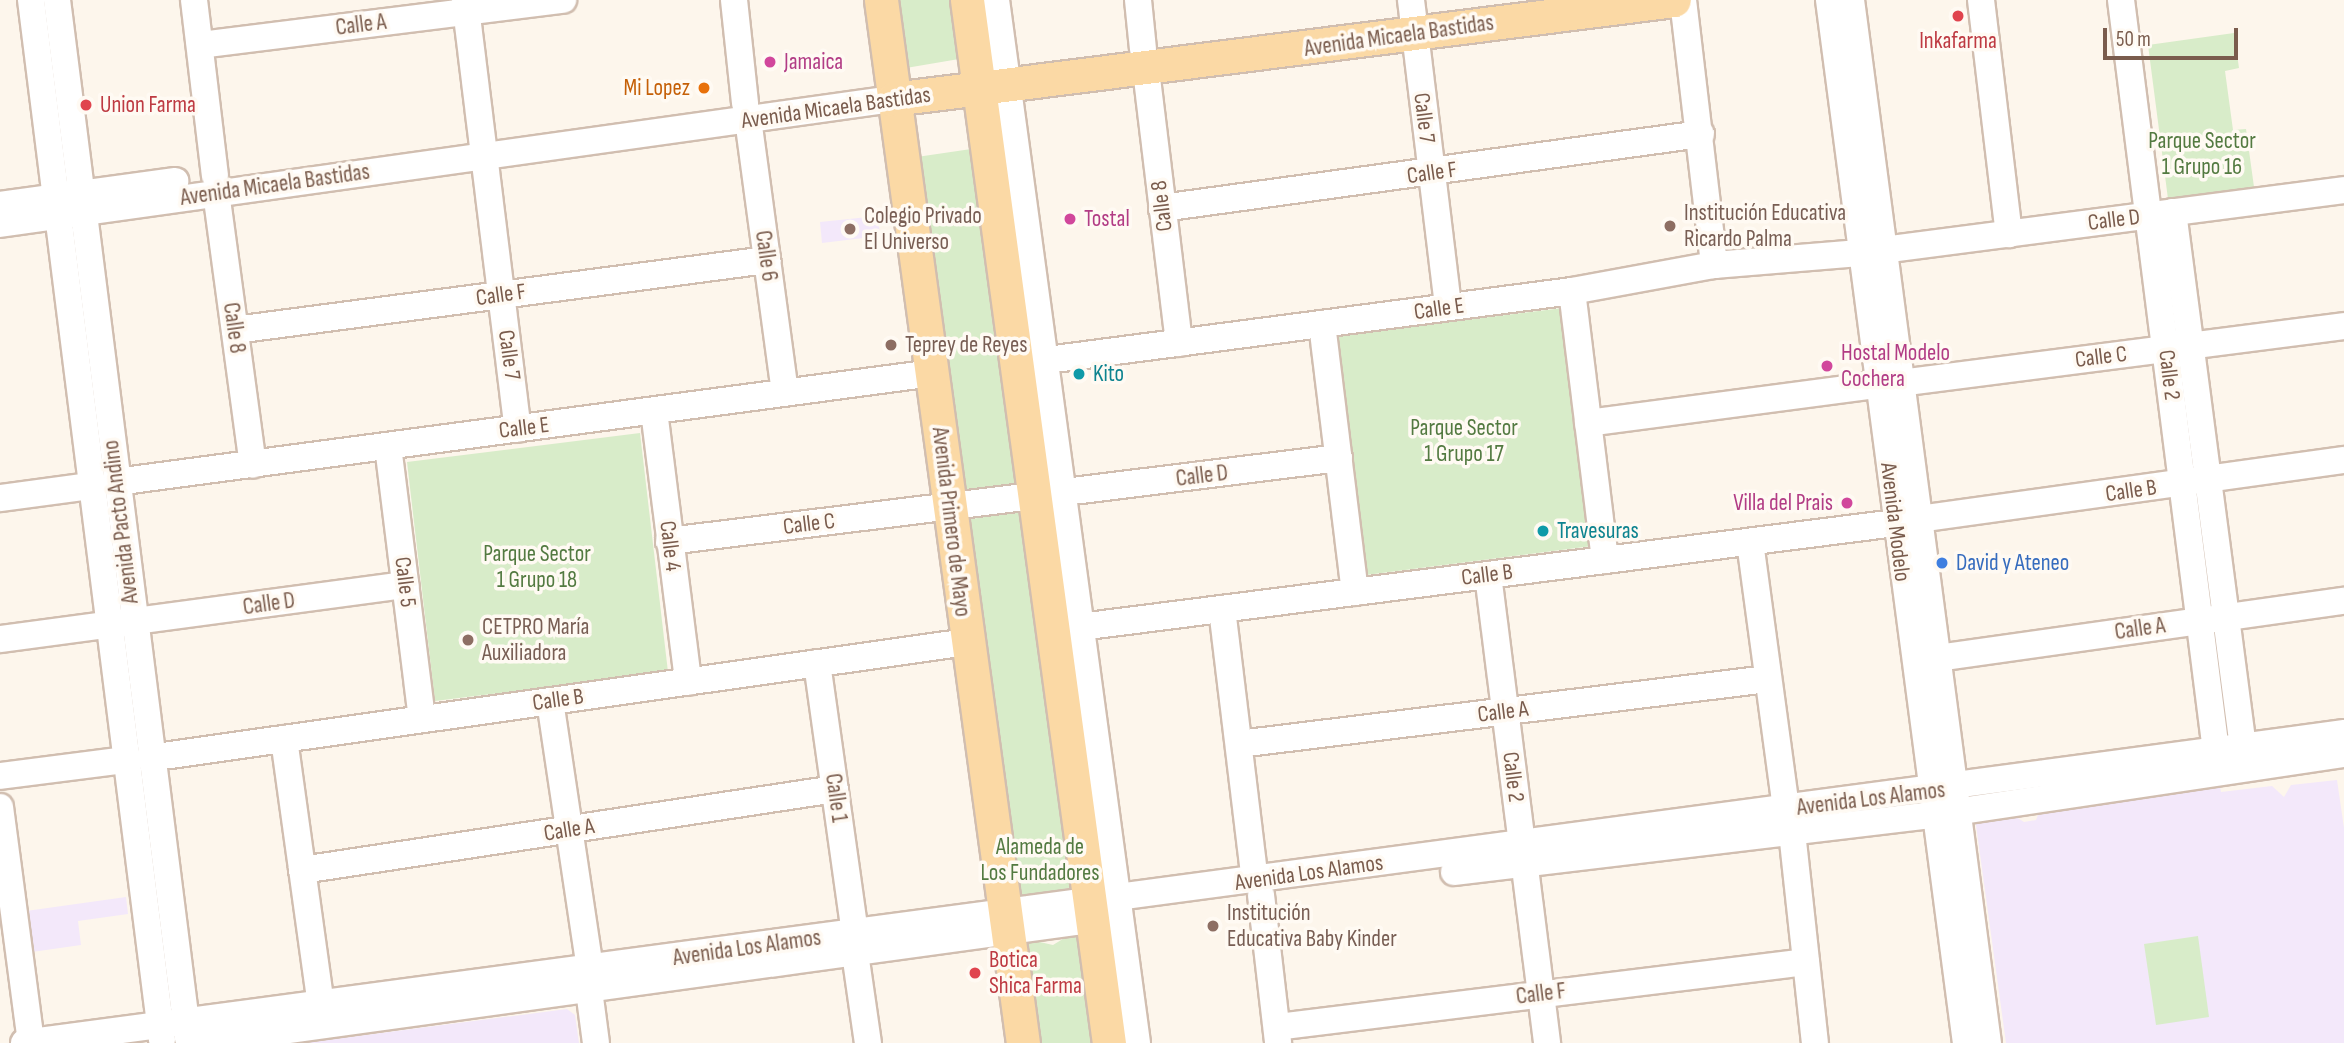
<!DOCTYPE html>
<meta charset="utf-8">
<style>
body{margin:0}
#map{position:relative;width:2344px;height:1043px;overflow:hidden;background:#fdf6ec;font-family:"Sofia Sans Condensed",sans-serif}
div>[style]{position:absolute}
[style*='--x']{left:calc(var(--x)*1px);top:calc(var(--y)*1px);width:calc(var(--w)*1px);rotate:calc(var(--a)*1deg)}
.education>*{inset:0;background:#f3e8fa}
.green>*{inset:0;background:#d8ecc9}
.roads{filter:drop-shadow(2px 0 #d1beb0) drop-shadow(-2px 0 #d1beb0) drop-shadow(0 2px #d1beb0) drop-shadow(0 -2px #d1beb0)}
.minor>*{height:26px;margin:-13px;padding:0 13px;transform-origin:13px;border-radius:13px;background:#fff}
.major>*{height:33px;margin:-16.5px;padding:0 16.5px;transform-origin:16.5px;border-radius:16.5px;background:#fbd9a5}
.dots>*{width:19px;height:19px;translate:-50% -50%;box-sizing:border-box;border:4px solid #fffaf3;border-radius:50%}
span{translate:-50% -50%;white-space:nowrap;text-align:center;line-height:1.15;-webkit-text-stroke:7px #fffaf3;paint-order:stroke}
.street-label{font-size:23px;color:#7a5c4d}
.health-label{font-size:23px;color:#be3a42}
.left{translate:0 -50%;text-align:left}
.hotel-label{font-size:23px;color:#b23c85}
.right{translate:-100% -50%;text-align:right}
.food-label{font-size:23px;color:#c56008}
.park-label{font-size:23px;color:#537a41}
.education-label{font-size:23px;color:#785e54}
.culture-label{font-size:23px;color:#0d838f}
.shop-label{font-size:23px;color:#366cbe}
.scale{position:absolute;left:2103px;top:28px;width:135px;height:32px;box-sizing:border-box;border:4px solid #7a5c4d;border-top:0;padding-left:9px;font-size:21px;line-height:24px;white-space:nowrap;color:#7a5c4d;-webkit-text-stroke:5px #fffaf3;paint-order:stroke}
</style>
<div id="map">
<div class="education">
<i style="clip-path:polygon(878px 216px,880px 236px,822px 243px,820px 222px)"></i>
<i style="clip-path:polygon(2337px 780px,2344px 828px,2344px 1043px,2006px 1043px,1975px 818px,2013px 815px,2024px 822px,2036px 820px,2040px 810px,2220px 786px,2221px 792px,2272px 786px,2284px 797px,2291px 785px)"></i>
<i style="clip-path:polygon(126px 897px,128px 914px,78px 921px,81px 945px,25px 953px,19px 912px)"></i>
<i style="clip-path:polygon(567px 1009px,575px 1015px,579px 1043px,304px 1043px)"></i>
</div>
<div class="green">
<i style="clip-path:polygon(890px 0,957px 0,959px 59px,906px 68px)"></i>
<i style="clip-path:polygon(2234px 33px,2239px 68px,2225px 71px,2233px 130px,2246px 129px,2254px 187px,2168px 199px,2148px 45px)"></i>
<i style="clip-path:polygon(978px 148px,1018px 486px,961px 499px,910px 158px)"></i>
<i style="clip-path:polygon(1563px 308px,1592px 546px,1366px 575px,1337px 336px)"></i>
<i style="clip-path:polygon(640px 433px,668px 672px,435px 701px,407px 462px)"></i>
<i style="clip-path:polygon(1016px 512px,1023px 516px,1073px 887px,1023px 898px,1016px 896px,965px 520px)"></i>
<i style="clip-path:polygon(1071px 934px,1080px 939px,1094px 1043px,1031px 1043px,1022px 946px,1031px 940px,1053px 945px)"></i>
<i style="clip-path:polygon(2198px 936px,2209px 1017px,2156px 1025px,2144px 944px)"></i>
</div>
<div class="roads">
<div class="minor">
<i style="--x:31;--y:0;--w:1048;--a:82.82"></i>
<i style="--x:57;--y:0;--w:1046;--a:82.81"></i>
<i style="--x:194;--y:0;--w:177;--a:83.2"></i>
<i style="--x:465;--y:0;--w:432;--a:83"></i>
<i style="--x:734;--y:0;--w:104;--a:83.9"></i>
<i style="--x:996;--y:0;--w:1052;--a:82.3"></i>
<i style="--x:1138;--y:0;--w:49;--a:84.2"></i>
<i style="--x:1411;--y:0;--w:309;--a:83.1"></i>
<i style="--x:1683;--y:0;--w:267;--a:83.3"></i>
<i style="--x:1829;--y:0;--w:1052;--a:82.52"></i>
<i style="--x:1851;--y:0;--w:1052;--a:82.52"></i>
<i style="--x:1981;--y:0;--w:236;--a:83.2"></i>
<i style="--x:2121;--y:0;--w:757;--a:82.79"></i>
<i style="--x:200;--y:45;--w:366;--a:-7.1"></i>
<i style="--x:1146;--y:70;--w:275;--a:83.1"></i>
<i style="--x:748;--y:119;--w:276;--a:82.3"></i>
<i style="--x:216;--y:192;--w:275;--a:82.3"></i>
<i style="--x:0;--y:205;--w:177;--a:-7.8"></i>
<i style="--x:1162;--y:208;--w:544;--a:-7.82"></i>
<i style="--x:2173;--y:212;--w:540;--a:82.55"></i>
<i style="--x:0;--y:224;--w:902;--a:-7.97"></i>
<i style="--x:1883;--y:250;--w:465;--a:-7.4"></i>
<i style="--x:1572;--y:291;--w:271;--a:83"></i>
<i style="--x:1322;--y:324;--w:270;--a:83"></i>
<i style="--x:235;--y:330;--w:537;--a:-7.5"></i>
<i style="--x:1032;--y:362;--w:545;--a:-7.49"></i>
<i style="--x:1572;--y:291;--w:144;--a:-10.4"></i>
<i style="--x:1714;--y:265;--w:146;--a:-4.7"></i>
<i style="--x:1900;--y:383;--w:448;--a:-7.3"></i>
<i style="--x:654;--y:411;--w:273;--a:82.8"></i>
<i style="--x:1588;--y:423;--w:292;--a:-7.5"></i>
<i style="--x:388;--y:446;--w:275;--a:82.9"></i>
<i style="--x:116;--y:482;--w:824;--a:-7.6"></i>
<i style="--x:0;--y:498;--w:91;--a:-7.6"></i>
<i style="--x:1918;--y:519;--w:430;--a:-7.9"></i>
<i style="--x:669;--y:541;--w:675;--a:-7.06"></i>
<i style="--x:1750;--y:542;--w:270;--a:82.3"></i>
<i style="--x:1488;--y:575;--w:472;--a:82.8"></i>
<i style="--x:1222;--y:609;--w:273;--a:83.1"></i>
<i style="--x:1080;--y:627;--w:822;--a:-7.27"></i>
<i style="--x:0;--y:639;--w:409;--a:-7.6"></i>
<i style="--x:1937;--y:658;--w:411;--a:-8"></i>
<i style="--x:817;--y:663;--w:273;--a:82"></i>
<i style="--x:550;--y:701;--w:270;--a:81.5"></i>
<i style="--x:284;--y:739;--w:268;--a:82.1"></i>
<i style="--x:1239;--y:744;--w:533;--a:-7.01"></i>
<i style="--x:149;--y:758;--w:826;--a:-8.07"></i>
<i style="--x:0;--y:776;--w:126;--a:-7.3"></i>
<i style="--x:0;--y:807;--w:237;--a:82.5"></i>
<i style="--x:1792;--y:832;--w:212;--a:83.8"></i>
<i style="--x:302;--y:870;--w:539;--a:-8.64"></i>
<i style="--x:1454;--y:872;--w:484;--a:-6.8"></i>
<i style="--x:1935;--y:815;--w:414;--a:-8.5"></i>
<i style="--x:1261;--y:895;--w:149;--a:83.4"></i>
<i style="--x:855;--y:953;--w:91;--a:81.8"></i>
<i style="--x:589;--y:990;--w:53;--a:82.5"></i>
<i style="--x:1277;--y:1027;--w:533;--a:-7.01"></i>
<i style="--x:24;--y:1043;--w:2341;--a:-7.61"></i>
<i style="--x:194;--y:1043;--w:926;--a:-7.82"></i>
</div>
<div class="major">
<i style="--x:881;--y:0;--w:1053;--a:82.25"></i>
<i style="--x:967;--y:0;--w:1053;--a:82.25"></i>
<i style="--x:893;--y:99;--w:787;--a:-7.22"></i>
</div>
</div>
<div class="dots">
<i style="left:1958px;top:16px;background:#e0444e"></i>
<i style="left:770px;top:62px;background:#d1479c"></i>
<i style="left:704px;top:88px;background:#e8710a"></i>
<i style="left:86px;top:105px;background:#e0444e"></i>
<i style="left:1070px;top:219px;background:#d1479c"></i>
<i style="left:1670px;top:226px;background:#8d6e63"></i>
<i style="left:850px;top:229px;background:#8d6e63"></i>
<i style="left:891px;top:345px;background:#8d6e63"></i>
<i style="left:1827px;top:366px;background:#d1479c"></i>
<i style="left:1079px;top:374px;background:#0f9aa8"></i>
<i style="left:1847px;top:503px;background:#d1479c"></i>
<i style="left:1543px;top:531px;background:#0f9aa8"></i>
<i style="left:1942px;top:563px;background:#3f7fe0"></i>
<i style="left:468px;top:640px;background:#8d6e63"></i>
<i style="left:1213px;top:926px;background:#8d6e63"></i>
<i style="left:975px;top:973px;background:#e0444e"></i>
</div>
<div class="street-label">
<span style="left:361px;top:25px;rotate:-7deg">Calle A</span>
<span style="left:1399px;top:36px;rotate:-8deg">Avenida Micaela Bastidas</span>
<span style="left:836px;top:108px;rotate:-8deg">Avenida Micaela Bastidas</span>
<span style="left:1424px;top:118px;rotate:83deg">Calle 7</span>
<span style="left:1432px;top:173px;rotate:-8deg">Calle F</span>
<span style="left:275px;top:185px;rotate:-8deg">Avenida Micaela Bastidas</span>
<span style="left:1162px;top:206px;rotate:-97deg">Calle 8</span>
<span style="left:2114px;top:220px;rotate:-7deg">Calle D</span>
<span style="left:766px;top:256px;rotate:82deg">Calle 6</span>
<span style="left:501px;top:295px;rotate:-8deg">Calle F</span>
<span style="left:1439px;top:309px;rotate:-8deg">Calle E</span>
<span style="left:234px;top:328px;rotate:82deg">Calle 8</span>
<span style="left:509px;top:355px;rotate:82deg">Calle 7</span>
<span style="left:2101px;top:357px;rotate:-7deg">Calle C</span>
<span style="left:2169px;top:375px;rotate:83deg">Calle 2</span>
<span style="left:524px;top:428px;rotate:-7deg">Calle E</span>
<span style="left:1202px;top:476px;rotate:-7deg">Calle D</span>
<span style="left:2131px;top:491px;rotate:-8deg">Calle B</span>
<span style="left:121px;top:522px;rotate:-97deg">Avenida Pacto Andino</span>
<span style="left:951px;top:522px;rotate:83deg">Avenida Primero de Mayo</span>
<span style="left:1895px;top:522px;rotate:83deg">Avenida Modelo</span>
<span style="left:809px;top:524px;rotate:-7deg">Calle C</span>
<span style="left:670px;top:546px;rotate:83deg">Calle 4</span>
<span style="left:1487px;top:575px;rotate:-7deg">Calle B</span>
<span style="left:405px;top:582px;rotate:83deg">Calle 5</span>
<span style="left:269px;top:604px;rotate:-8deg">Calle D</span>
<span style="left:2140px;top:629px;rotate:-8deg">Calle A</span>
<span style="left:558px;top:700px;rotate:-8deg">Calle B</span>
<span style="left:1503px;top:712px;rotate:-7deg">Calle A</span>
<span style="left:1513px;top:777px;rotate:83deg">Calle 2</span>
<span style="left:836px;top:798px;rotate:82deg">Calle 1</span>
<span style="left:1871px;top:799px;rotate:-7deg">Avenida Los Alamos</span>
<span style="left:569px;top:830px;rotate:-9deg">Calle A</span>
<span style="left:1309px;top:873px;rotate:-8deg">Avenida Los Alamos</span>
<span style="left:747px;top:948px;rotate:-8deg">Avenida Los Alamos</span>
<span style="left:1541px;top:994px;rotate:-7deg">Calle F</span>
</div>
<div class="health-label">
<span style="left:1958px;top:41px">Inkafarma</span>
<span class="left" style="left:100px;top:105px">Union Farma</span>
<span class="left" style="left:989px;top:973px">Botica<br>Shica Farma</span>
</div>
<div class="hotel-label">
<span class="left" style="left:784px;top:62px">Jamaica</span>
<span class="left" style="left:1084px;top:219px">Tostal</span>
<span class="left" style="left:1841px;top:366px">Hostal Modelo<br>Cochera</span>
<span class="right" style="left:1833px;top:503px">Villa del Prais</span>
</div>
<div class="food-label">
<span class="right" style="left:690px;top:88px">Mi Lopez</span>
</div>
<div class="park-label">
<span style="left:2202px;top:154px">Parque Sector<br>1 Grupo 16</span>
<span style="left:1464px;top:441px">Parque Sector<br>1 Grupo 17</span>
<span style="left:537px;top:567px">Parque Sector<br>1 Grupo 18</span>
<span style="left:1040px;top:860px">Alameda de<br>Los Fundadores</span>
</div>
<div class="education-label">
<span class="left" style="left:1684px;top:226px">Institución Educativa<br>Ricardo Palma</span>
<span class="left" style="left:864px;top:229px">Colegio Privado<br>El Universo</span>
<span class="left" style="left:905px;top:345px">Teprey de Reyes</span>
<span class="left" style="left:482px;top:640px">CETPRO María<br>Auxiliadora</span>
<span class="left" style="left:1227px;top:926px">Institución<br>Educativa Baby Kinder</span>
</div>
<div class="culture-label">
<span class="left" style="left:1093px;top:374px">Kito</span>
<span class="left" style="left:1557px;top:531px">Travesuras</span>
</div>
<div class="shop-label">
<span class="left" style="left:1956px;top:563px">David y Ateneo</span>
</div>
<div class="scale">50 m</div>
</div>
